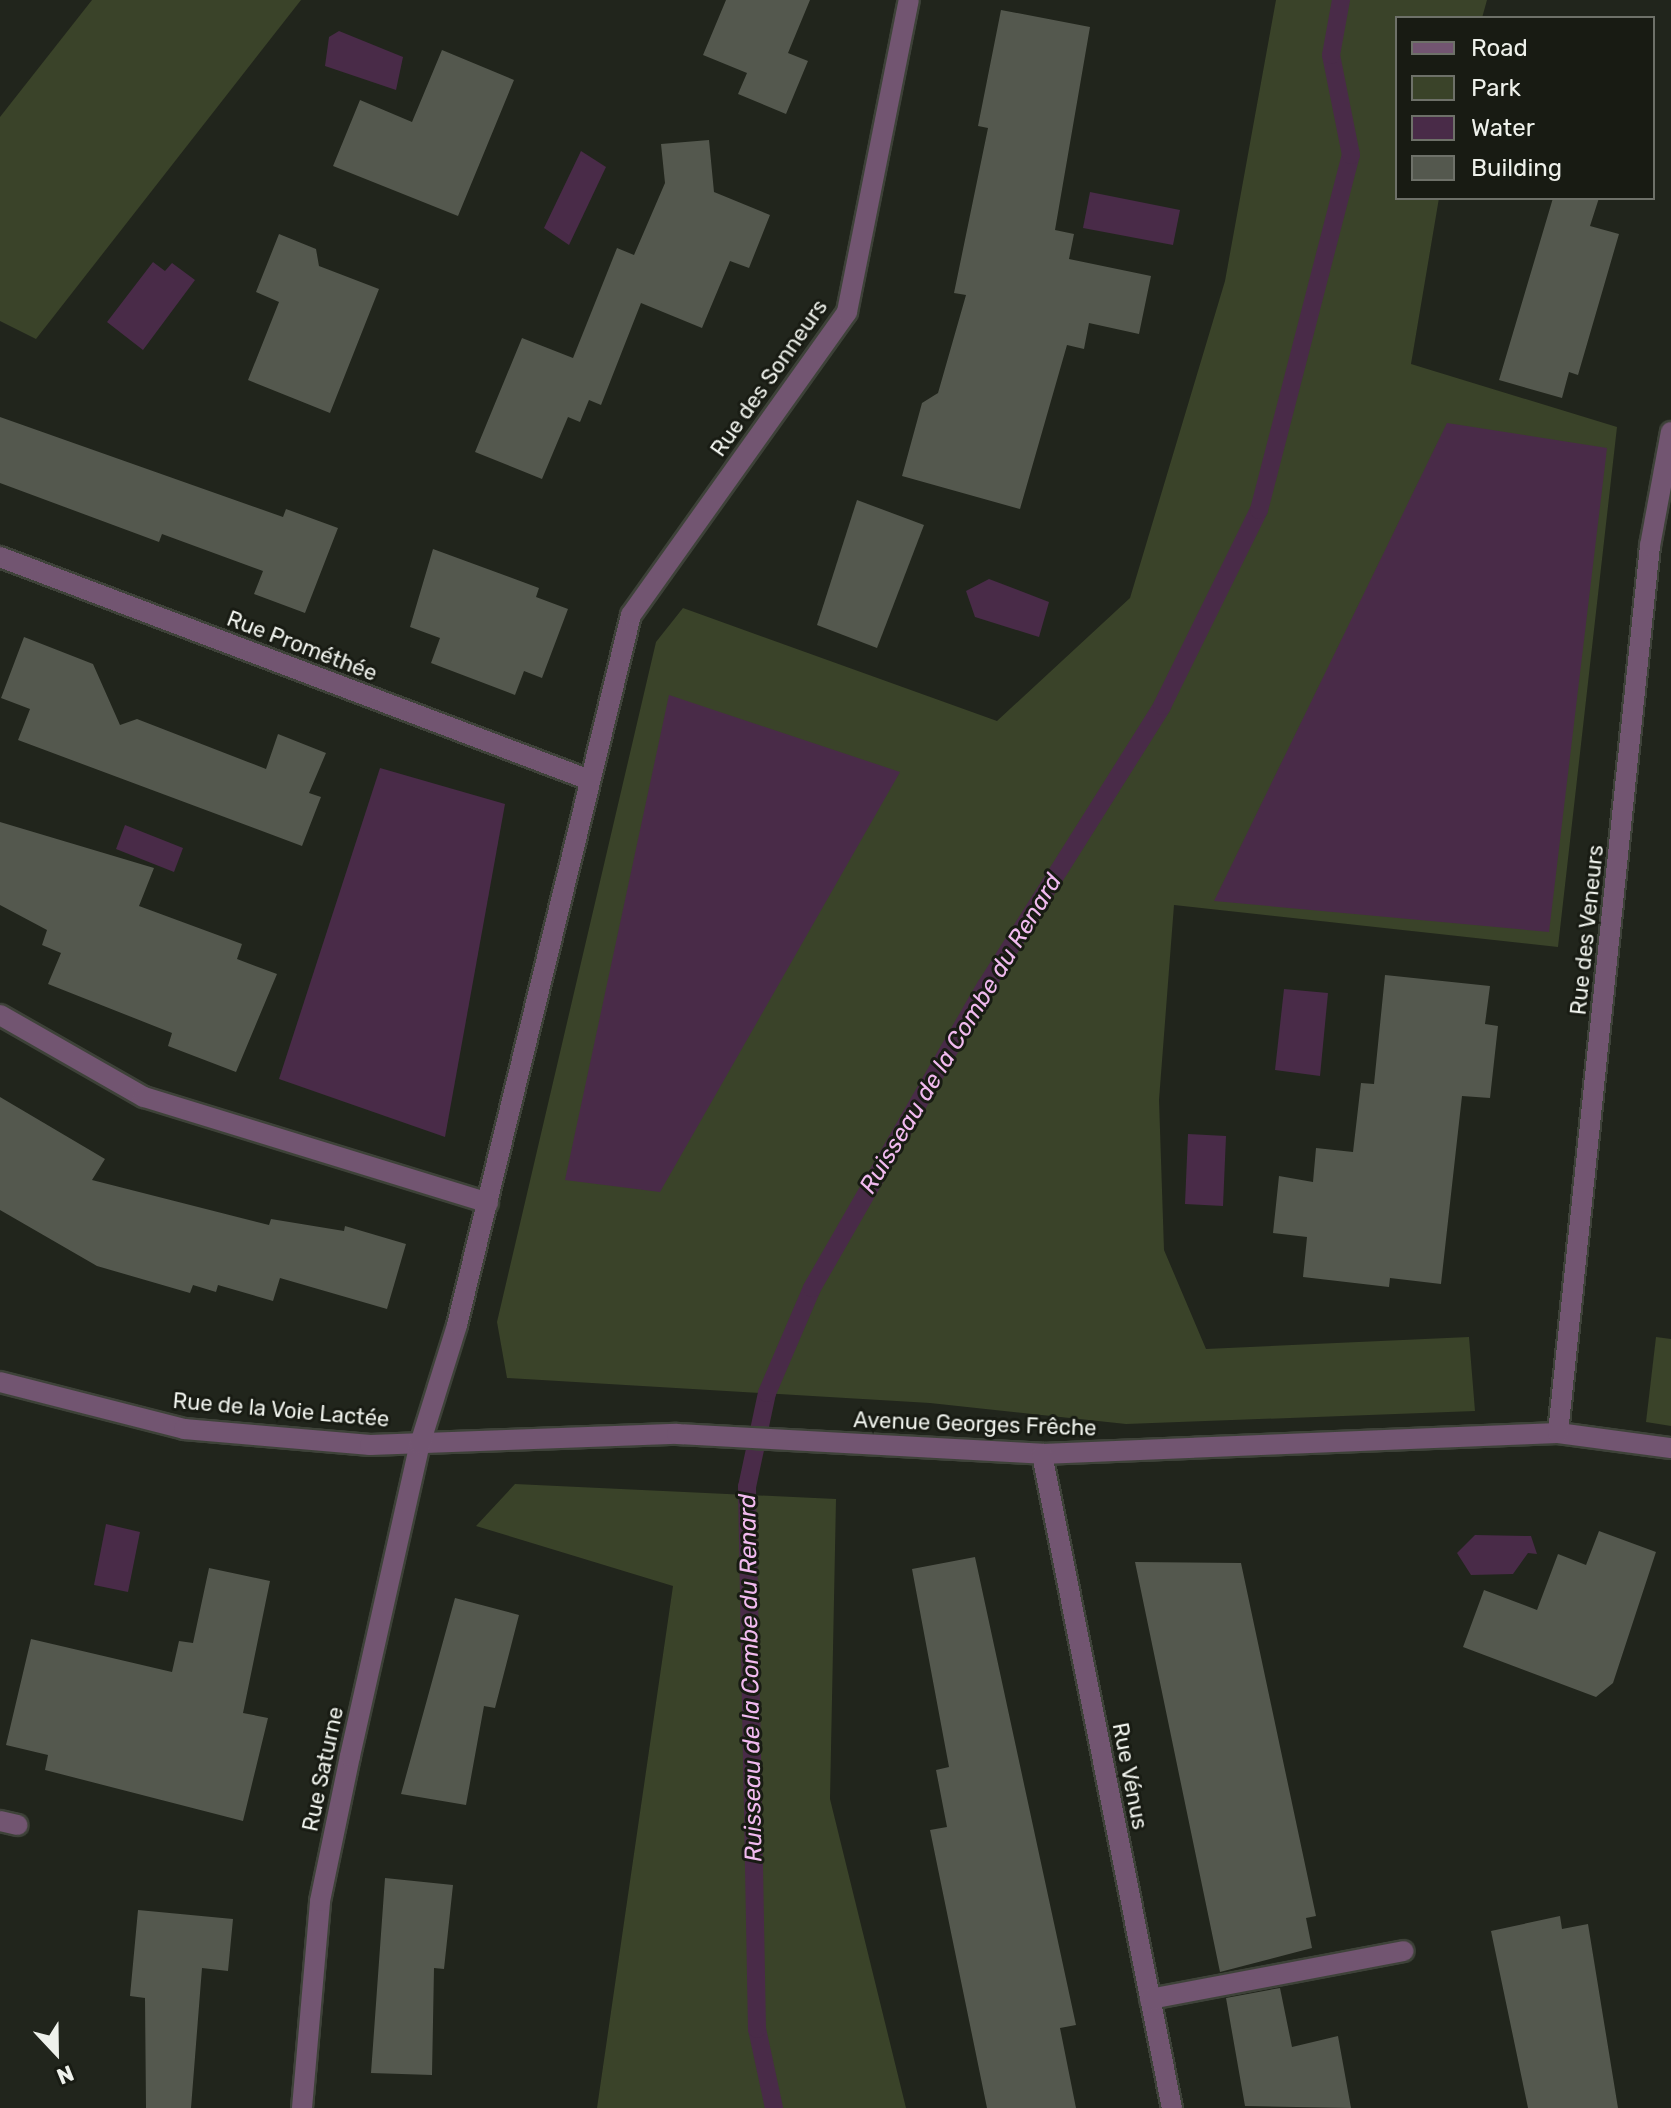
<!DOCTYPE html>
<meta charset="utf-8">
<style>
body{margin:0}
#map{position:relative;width:1671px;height:2108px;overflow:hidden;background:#21251c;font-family:Rubik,sans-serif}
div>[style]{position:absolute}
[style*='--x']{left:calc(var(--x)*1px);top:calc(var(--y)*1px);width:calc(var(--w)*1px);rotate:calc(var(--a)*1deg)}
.green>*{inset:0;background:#3a4329}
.water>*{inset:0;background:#492b48}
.stream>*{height:18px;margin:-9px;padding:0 9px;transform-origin:9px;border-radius:9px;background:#492b48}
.building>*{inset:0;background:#54584e}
.roads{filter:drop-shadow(2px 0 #3e4239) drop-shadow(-2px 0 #3e4239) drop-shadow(0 2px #3e4239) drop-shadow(0 -2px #3e4239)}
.street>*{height:20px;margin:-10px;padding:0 10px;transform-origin:10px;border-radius:10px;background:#725571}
span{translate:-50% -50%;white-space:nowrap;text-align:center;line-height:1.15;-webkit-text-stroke:6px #181b13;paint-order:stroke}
.street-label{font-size:22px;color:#eef1eb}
.water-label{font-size:24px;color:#f1baef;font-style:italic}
.legend{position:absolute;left:1395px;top:16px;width:260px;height:184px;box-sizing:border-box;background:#181b13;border:2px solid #6e7169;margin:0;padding:10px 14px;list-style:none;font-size:24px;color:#eef1eb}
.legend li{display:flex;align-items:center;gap:16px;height:40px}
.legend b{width:40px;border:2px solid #6e7169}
.north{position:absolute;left:16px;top:2012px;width:80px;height:80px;-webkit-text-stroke:6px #181b13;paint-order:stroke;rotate:158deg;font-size:22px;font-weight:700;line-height:32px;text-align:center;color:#eef1eb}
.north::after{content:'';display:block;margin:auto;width:28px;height:36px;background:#eef1eb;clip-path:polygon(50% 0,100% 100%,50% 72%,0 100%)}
</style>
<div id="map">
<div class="green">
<i style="clip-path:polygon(92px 0,301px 0,36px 339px,0 321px,0 117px)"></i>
<i style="clip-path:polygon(1276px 0,1487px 0,1482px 18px,1397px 18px,1397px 198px,1439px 198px,1411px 364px,1617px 427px,1558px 947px,1174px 905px,1159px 1100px,1164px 1250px,1206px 1349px,1469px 1337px,1475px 1411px,1126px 1424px,930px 1403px,507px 1378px,497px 1322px,656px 642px,683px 608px,997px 721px,1130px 598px,1225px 281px)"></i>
<i style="clip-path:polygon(1656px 1337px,1671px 1339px,1671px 1426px,1646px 1422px)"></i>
<i style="clip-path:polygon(515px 1484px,836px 1499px,830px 1799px,906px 2108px,597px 2108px,673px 1586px,476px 1526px)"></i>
</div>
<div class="water">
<i style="clip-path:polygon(339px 31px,403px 57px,396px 90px,325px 66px,329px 37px)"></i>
<i style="clip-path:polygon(581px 151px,606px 167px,569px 245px,544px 228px)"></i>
<i style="clip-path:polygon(1090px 192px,1180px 210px,1173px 245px,1083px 228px)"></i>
<i style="clip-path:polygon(153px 262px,165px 271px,172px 263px,195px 280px,143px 350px,107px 322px)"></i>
<i style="clip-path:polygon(1447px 423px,1607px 448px,1549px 932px,1214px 901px)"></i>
<i style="clip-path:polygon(989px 579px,1049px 602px,1039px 637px,975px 617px,966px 591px)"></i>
<i style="clip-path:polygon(669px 695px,900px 772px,660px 1192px,565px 1180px)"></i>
<i style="clip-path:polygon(380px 768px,505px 804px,445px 1137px,279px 1079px)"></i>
<i style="clip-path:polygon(125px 825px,183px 848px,174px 872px,116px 849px)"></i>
<i style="clip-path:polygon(1284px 989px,1328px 993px,1320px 1076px,1275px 1070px)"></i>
<i style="clip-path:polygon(1188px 1134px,1226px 1136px,1223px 1206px,1185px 1204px)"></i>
<i style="clip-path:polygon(106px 1524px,140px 1532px,128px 1592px,94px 1585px)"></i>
<i style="clip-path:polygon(1475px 1535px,1531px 1536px,1537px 1554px,1528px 1553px,1513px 1574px,1471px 1575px,1457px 1553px)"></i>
</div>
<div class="stream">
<i style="--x:774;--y:2108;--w:81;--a:-102.1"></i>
<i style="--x:757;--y:2029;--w:542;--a:-91.06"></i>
<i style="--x:747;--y:1487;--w:96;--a:-78"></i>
<i style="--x:767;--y:1393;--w:114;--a:-66.8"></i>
<i style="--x:812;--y:1288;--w:349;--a:-60.1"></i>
<i style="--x:986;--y:986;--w:331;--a:-57.8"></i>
<i style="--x:1162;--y:706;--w:219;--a:-63.7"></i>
<i style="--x:1259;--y:510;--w:367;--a:-75.5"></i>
<i style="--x:1351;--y:155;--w:102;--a:-101.3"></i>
<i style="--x:1331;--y:55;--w:56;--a:-79.7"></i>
</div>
<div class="building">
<i style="clip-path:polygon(726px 0,810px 0,788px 53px,808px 61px,786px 114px,738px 94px,747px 73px,703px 55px)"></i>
<i style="clip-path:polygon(1001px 10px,1090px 27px,1055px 230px,1074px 234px,1069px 259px,1151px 276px,1139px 334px,1089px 323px,1084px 349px,1067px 345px,1020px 509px,902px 476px,922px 403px,938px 393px,966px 295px,954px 293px,988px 128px,978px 126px)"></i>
<i style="clip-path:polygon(442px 50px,514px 80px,458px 216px,333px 166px,360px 100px,412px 122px)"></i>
<i style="clip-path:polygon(709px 140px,714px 192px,770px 215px,749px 268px,730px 261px,702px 328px,641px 303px,601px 405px,589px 400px,580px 422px,568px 417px,542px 479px,475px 452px,522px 338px,573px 358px,617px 248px,634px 255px,665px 183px,661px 144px)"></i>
<i style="clip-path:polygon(1553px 198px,1599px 198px,1590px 226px,1619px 234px,1578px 375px,1569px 372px,1562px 398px,1499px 380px)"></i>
<i style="clip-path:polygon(279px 234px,316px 249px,319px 266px,379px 289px,330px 413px,248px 380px,279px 302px,256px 292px)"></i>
<i style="clip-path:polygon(0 417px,283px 517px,286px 509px,338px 528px,305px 613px,254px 594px,263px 571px,162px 534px,159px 542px,0 483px)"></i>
<i style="clip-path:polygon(857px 500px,924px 525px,877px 648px,817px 625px)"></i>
<i style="clip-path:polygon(433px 549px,539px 588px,536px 597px,568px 609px,542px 678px,524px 671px,515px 695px,431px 663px,440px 638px,410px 627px)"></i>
<i style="clip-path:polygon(24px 637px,93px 664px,120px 725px,137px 719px,266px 769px,278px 734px,326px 753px,309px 793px,321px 797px,302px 846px,18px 740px,30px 709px,1px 698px)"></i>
<i style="clip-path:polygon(0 822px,154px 868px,139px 906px,242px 944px,237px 959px,277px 974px,236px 1072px,168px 1046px,172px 1033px,48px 984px,61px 953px,42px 945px,47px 930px,0 905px)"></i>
<i style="clip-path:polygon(1385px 975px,1490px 986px,1485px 1024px,1498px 1026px,1490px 1098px,1462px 1096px,1441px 1284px,1390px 1278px,1389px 1287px,1303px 1277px,1307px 1237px,1273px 1233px,1279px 1176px,1313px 1182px,1316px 1148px,1353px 1152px,1361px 1083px,1374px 1084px)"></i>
<i style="clip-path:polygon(0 1097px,105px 1159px,92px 1180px,269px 1225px,271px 1219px,344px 1231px,345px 1226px,406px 1244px,387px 1309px,280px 1278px,273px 1301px,218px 1285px,216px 1292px,193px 1285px,190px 1293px,97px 1266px,0 1210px)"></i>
<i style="clip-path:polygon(1599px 1531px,1656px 1552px,1613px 1683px,1596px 1697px,1463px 1647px,1484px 1590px,1537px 1610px,1558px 1554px,1586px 1565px)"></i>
<i style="clip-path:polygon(975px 1557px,1076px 2025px,1060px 2028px,1076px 2108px,987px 2108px,930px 1830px,947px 1827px,936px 1770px,949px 1767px,912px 1569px)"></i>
<i style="clip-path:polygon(1135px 1562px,1241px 1563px,1316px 1916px,1306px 1918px,1312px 1948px,1220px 1972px)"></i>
<i style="clip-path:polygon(209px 1568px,270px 1581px,243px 1713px,268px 1718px,243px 1821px,45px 1770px,48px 1755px,6px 1745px,31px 1639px,172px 1672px,179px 1641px,193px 1643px)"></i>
<i style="clip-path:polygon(455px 1598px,519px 1615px,495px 1708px,484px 1706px,466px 1805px,401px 1794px)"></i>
<i style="clip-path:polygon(385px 1878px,453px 1885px,444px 1969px,434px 1968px,432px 2075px,371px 2073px)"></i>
<i style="clip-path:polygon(138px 1910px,233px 1919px,228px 1971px,202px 1968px,191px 2108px,146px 2108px,145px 1998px,130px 1996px)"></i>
<i style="clip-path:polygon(1560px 1916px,1562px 1929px,1588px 1924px,1618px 2108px,1528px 2108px,1491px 1931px)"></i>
<i style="clip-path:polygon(1280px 1988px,1292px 2047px,1338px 2036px,1351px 2108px,1245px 2106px,1226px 1998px)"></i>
</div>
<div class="roads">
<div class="street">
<i style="--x:0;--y:557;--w:628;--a:20.72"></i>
<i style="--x:0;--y:1015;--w:166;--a:29.7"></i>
<i style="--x:144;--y:1097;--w:360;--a:17.1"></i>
<i style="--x:0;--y:1382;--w:190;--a:14.3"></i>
<i style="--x:184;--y:1429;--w:187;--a:4.9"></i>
<i style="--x:370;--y:1445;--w:307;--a:-2.1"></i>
<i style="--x:677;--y:1434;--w:366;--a:3.1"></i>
<i style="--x:1042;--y:1454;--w:516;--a:-2.33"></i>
<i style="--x:1558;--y:1433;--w:114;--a:7.6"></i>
<i style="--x:1558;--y:1433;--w:892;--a:-84.08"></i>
<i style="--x:1650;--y:546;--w:116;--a:-79.6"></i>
<i style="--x:1042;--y:1454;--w:667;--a:78.76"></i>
<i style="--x:0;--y:1821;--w:18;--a:13"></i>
<i style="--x:1150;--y:1999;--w:258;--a:-10.7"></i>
<i style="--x:302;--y:2108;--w:208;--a:-85"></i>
<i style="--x:320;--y:1901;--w:148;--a:-78.3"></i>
<i style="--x:350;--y:1756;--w:320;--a:-77.4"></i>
<i style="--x:420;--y:1444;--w:125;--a:-72.7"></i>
<i style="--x:457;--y:1325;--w:731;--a:-76.23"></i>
<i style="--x:631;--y:615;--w:372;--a:-54.5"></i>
<i style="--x:847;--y:312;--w:318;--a:-78.8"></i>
</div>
</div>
<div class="street-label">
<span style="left:769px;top:378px;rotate:-55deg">Rue des Sonneurs</span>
<span style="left:302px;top:646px;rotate:21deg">Rue Prométhée</span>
<span style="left:1587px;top:930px;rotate:-84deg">Rue des Veneurs</span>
<span style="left:281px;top:1410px;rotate:5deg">Rue de la Voie Lactée</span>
<span style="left:975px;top:1424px;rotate:2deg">Avenue Georges Frêche</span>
<span style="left:323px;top:1769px;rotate:-78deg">Rue Saturne</span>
<span style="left:1130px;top:1776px;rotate:79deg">Rue Vénus</span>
</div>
<div class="water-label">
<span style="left:961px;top:1034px;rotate:-59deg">Ruisseau de la Combe du Renard</span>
<span style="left:751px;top:1678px;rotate:-91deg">Ruisseau de la Combe du Renard</span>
</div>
<ul class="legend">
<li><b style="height:10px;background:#725571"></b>Road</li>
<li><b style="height:22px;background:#3a4329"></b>Park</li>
<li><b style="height:22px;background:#492b48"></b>Water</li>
<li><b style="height:22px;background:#54584e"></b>Building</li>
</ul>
<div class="north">N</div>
</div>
